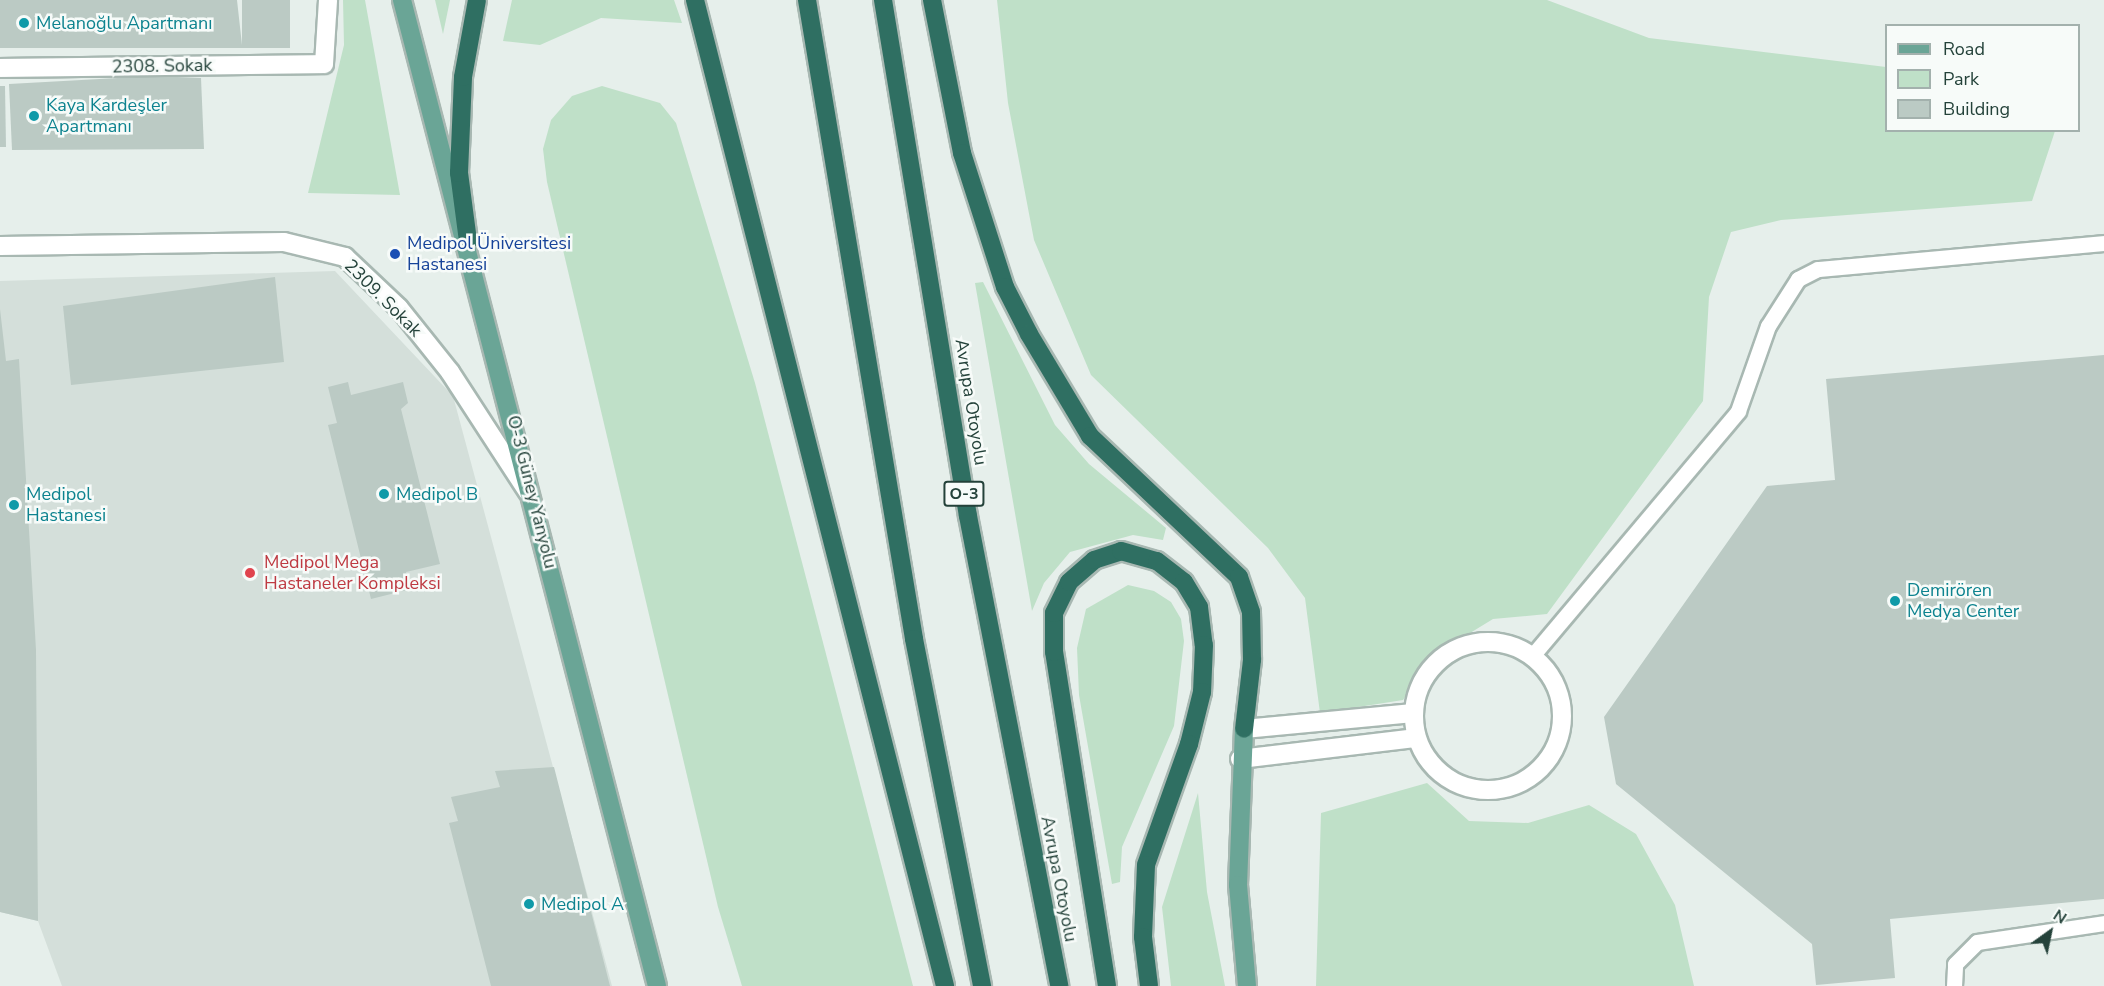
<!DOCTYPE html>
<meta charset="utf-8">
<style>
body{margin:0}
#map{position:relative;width:2104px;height:986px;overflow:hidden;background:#e6efeb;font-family:"Nunito Sans",sans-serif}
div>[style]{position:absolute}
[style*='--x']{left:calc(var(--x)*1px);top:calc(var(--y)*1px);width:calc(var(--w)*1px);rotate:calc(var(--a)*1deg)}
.built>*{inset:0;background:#d4dfda}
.green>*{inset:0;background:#bfe0c8}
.building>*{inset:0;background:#bbcac4}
.roads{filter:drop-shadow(2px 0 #a8b8b2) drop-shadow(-2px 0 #a8b8b2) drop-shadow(0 2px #a8b8b2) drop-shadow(0 -2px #a8b8b2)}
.lane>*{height:15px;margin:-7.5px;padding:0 7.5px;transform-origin:7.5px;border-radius:7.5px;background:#fff}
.street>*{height:18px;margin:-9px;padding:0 9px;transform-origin:9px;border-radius:9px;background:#fff}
.street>.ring{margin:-9px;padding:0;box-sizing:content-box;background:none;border:18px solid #fff;border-radius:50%}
.primary>*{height:18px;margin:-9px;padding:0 9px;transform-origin:9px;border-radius:9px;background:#6aa596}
.highway>*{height:18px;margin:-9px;padding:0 9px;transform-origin:9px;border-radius:9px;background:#2f6f62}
.dots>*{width:16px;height:16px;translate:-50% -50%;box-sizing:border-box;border:3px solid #f7fbf9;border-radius:50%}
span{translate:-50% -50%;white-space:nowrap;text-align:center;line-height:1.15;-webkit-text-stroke:5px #f7fbf9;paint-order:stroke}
.shield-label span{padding:2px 4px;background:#f7fbf9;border:2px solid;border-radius:4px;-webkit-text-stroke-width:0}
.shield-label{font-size:16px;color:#24423a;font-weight:700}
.culture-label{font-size:18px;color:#0d838f}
.left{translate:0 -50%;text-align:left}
.street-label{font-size:18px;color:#24423a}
.transit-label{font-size:18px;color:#164399}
.health-label{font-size:18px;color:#be3a42}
.legend{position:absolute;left:1885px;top:24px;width:195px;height:108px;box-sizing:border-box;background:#f7fbf9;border:2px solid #a3b1ad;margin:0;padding:8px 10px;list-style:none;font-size:18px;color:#24423a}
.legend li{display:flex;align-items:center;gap:12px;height:30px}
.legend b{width:30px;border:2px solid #a3b1ad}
.north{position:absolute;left:2020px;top:902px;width:60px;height:60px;-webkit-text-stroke:4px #f7fbf9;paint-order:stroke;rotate:33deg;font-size:16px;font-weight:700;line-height:24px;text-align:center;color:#24423a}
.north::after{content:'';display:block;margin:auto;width:21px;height:27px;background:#24423a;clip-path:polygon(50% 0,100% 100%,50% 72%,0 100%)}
</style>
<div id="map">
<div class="built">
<i style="clip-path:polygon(335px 271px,453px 396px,612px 986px,62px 986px,38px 921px,0 912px,0 281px)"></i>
</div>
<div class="green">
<i style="clip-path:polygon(343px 0,365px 0,400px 195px,308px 193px,344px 45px)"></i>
<i style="clip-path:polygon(435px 0,450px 0,443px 34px)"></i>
<i style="clip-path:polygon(512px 0,674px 0,682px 23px,601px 18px,540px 45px,503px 41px)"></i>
<i style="clip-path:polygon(997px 0,1547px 0,1649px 38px,1886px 67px,1886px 130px,2055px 131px,2032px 201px,1781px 220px,1731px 232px,1709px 297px,1703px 401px,1547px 614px,1493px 619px,1439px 652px,1403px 700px,1320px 713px,1305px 598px,1268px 548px,1091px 375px,1034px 240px,1008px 103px)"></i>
<i style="clip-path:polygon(602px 86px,660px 103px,676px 123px,755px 383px,913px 986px,742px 986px,718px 907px,547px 182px,543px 149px,551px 120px,572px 96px)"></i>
<i style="clip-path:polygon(983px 282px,1055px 425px,1089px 464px,1166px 528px,1163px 540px,1133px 535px,1070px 552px,1044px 583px,1032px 611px,975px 283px)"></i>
<i style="clip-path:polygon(1128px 585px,1154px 591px,1171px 602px,1181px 619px,1184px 641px,1174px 726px,1122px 847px,1120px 882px,1112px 884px,1079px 695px,1077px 648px,1086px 609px)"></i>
<i style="clip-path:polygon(1427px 783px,1469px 821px,1528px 823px,1589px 805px,1636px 834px,1675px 905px,1694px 986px,1316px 986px,1321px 813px)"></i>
<i style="clip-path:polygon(1198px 793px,1207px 892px,1225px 986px,1171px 986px,1162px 907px)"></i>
</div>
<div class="building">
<i style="clip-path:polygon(0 0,237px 0,242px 45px,242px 0,290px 0,290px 48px,0 48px)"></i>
<i style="clip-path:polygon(154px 76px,201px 78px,204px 149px,12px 150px,9px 84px)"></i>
<i style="clip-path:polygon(0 86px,5px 86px,6px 147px,0 147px)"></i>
<i style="clip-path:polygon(275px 277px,284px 362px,71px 385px,63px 306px)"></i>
<i style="clip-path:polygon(0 309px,6px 361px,19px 359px,36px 650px,38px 921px,0 912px)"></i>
<i style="clip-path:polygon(2104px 355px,2104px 899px,1890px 919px,1895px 978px,1816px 985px,1812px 944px,1616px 784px,1604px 717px,1767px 486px,1835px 480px,1826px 379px)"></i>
<i style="clip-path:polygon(348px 382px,351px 395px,403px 382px,408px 403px,401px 409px,440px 564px,406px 572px,411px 589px,371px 599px,328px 425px,337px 423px,328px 387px)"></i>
<i style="clip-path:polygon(554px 767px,610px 986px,491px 986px,449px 823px,458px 821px,451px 797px,500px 787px,495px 771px)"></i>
</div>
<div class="roads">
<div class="lane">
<i style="--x:1532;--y:656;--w:320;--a:-49.9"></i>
<i style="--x:1738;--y:411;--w:90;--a:-70.6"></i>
<i style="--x:1768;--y:326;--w:56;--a:-57.4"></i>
<i style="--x:1798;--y:279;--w:22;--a:-27"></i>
<i style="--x:1818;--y:269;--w:287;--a:-5.2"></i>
<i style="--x:1954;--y:986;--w:22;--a:-87"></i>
<i style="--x:1955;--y:964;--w:31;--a:-45"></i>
<i style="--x:1977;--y:942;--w:128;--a:-8.5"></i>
</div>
<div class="street">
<i style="--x:0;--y:68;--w:324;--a:-0.7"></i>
<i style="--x:324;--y:64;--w:64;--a:-86.4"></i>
<i style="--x:0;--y:246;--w:284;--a:-0.8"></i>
<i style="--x:284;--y:242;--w:63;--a:13.8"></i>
<i style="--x:345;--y:257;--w:74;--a:43.4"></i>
<i style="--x:399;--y:308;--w:82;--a:51.4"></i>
<i style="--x:450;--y:372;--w:143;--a:57"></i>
<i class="ring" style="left:1414px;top:642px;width:130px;height:130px"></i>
<i style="--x:1244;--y:729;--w:170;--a:-5.4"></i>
<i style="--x:1240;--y:759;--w:178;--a:-6.8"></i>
</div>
<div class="primary">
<i style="--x:402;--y:0;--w:1018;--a:75.5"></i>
<i style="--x:1244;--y:729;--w:156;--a:92.2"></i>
<i style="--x:1238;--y:885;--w:101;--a:84.9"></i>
</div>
<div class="highway">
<i style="--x:695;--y:0;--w:1017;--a:75.77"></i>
<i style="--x:807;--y:0;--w:648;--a:80.49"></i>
<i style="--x:914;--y:639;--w:354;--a:78.9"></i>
<i style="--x:883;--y:0;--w:523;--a:80.65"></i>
<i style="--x:968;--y:516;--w:479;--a:79"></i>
<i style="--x:932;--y:0;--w:156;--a:78.9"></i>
<i style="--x:962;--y:153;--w:141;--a:72.2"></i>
<i style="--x:1005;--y:287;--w:53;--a:62.9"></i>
<i style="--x:1029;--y:334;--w:119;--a:59.1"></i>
<i style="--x:1090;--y:436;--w:205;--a:43.4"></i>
<i style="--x:1239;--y:577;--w:37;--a:71"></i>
<i style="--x:1251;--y:612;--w:48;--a:88.8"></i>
<i style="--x:1252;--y:660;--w:69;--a:96.6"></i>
<i style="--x:468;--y:241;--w:69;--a:-97.5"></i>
<i style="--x:459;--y:173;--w:96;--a:-87.6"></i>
<i style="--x:463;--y:77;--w:78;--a:-79.7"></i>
<i style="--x:1107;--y:986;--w:338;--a:-99"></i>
<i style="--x:1054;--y:652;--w:39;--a:-90"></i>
<i style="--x:1054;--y:613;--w:34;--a:-64"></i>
<i style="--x:1069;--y:582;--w:33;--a:-41"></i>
<i style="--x:1094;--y:560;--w:28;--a:-18"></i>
<i style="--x:1121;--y:551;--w:37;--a:16"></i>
<i style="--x:1157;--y:561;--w:34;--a:38"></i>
<i style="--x:1184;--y:582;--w:29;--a:59"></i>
<i style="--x:1199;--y:607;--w:38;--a:83"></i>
<i style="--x:1204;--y:645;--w:47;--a:92.4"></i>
<i style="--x:1202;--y:692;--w:54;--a:104"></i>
<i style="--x:1189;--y:744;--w:128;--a:109.6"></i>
<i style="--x:1146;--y:865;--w:72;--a:92.4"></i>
<i style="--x:1143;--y:937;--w:49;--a:83"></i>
</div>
</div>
<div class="dots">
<i style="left:24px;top:23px;background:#0f9aa8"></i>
<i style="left:34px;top:116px;background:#0f9aa8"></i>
<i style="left:395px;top:254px;background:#1a4fb4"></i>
<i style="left:384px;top:494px;background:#0f9aa8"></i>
<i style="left:14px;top:505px;background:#0f9aa8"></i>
<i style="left:250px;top:573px;background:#e0444e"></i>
<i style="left:1895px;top:601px;background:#0f9aa8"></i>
<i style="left:529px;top:904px;background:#0f9aa8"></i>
</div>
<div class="shield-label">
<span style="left:964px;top:494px">O-3</span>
</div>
<div class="culture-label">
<span class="left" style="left:36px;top:23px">Melanoğlu Apartmanı</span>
<span class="left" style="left:46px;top:116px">Kaya Kardeşler<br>Apartmanı</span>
<span class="left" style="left:396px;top:494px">Medipol B</span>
<span class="left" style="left:26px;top:505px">Medipol<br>Hastanesi</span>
<span class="left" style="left:1907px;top:601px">Demirören<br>Medya Center</span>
<span class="left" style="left:541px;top:904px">Medipol A</span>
</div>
<div class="street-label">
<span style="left:162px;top:66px;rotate:-1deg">2308. Sokak</span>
<span style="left:383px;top:298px;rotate:45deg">2309. Sokak</span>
<span style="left:971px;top:402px;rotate:81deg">Avrupa Otoyolu</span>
<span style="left:532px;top:492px;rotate:76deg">O-3 Güney Yanyolu</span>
<span style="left:1059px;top:879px;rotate:79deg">Avrupa Otoyolu</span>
</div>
<div class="transit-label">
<span class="left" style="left:407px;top:254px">Medipol Üniversitesi<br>Hastanesi</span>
</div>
<div class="health-label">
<span class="left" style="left:264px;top:573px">Medipol Mega<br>Hastaneler Kompleksi</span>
</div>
<ul class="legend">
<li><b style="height:8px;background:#6aa596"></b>Road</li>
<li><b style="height:16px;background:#bfe0c8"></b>Park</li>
<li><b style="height:16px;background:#bbcac4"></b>Building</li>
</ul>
<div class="north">N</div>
</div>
